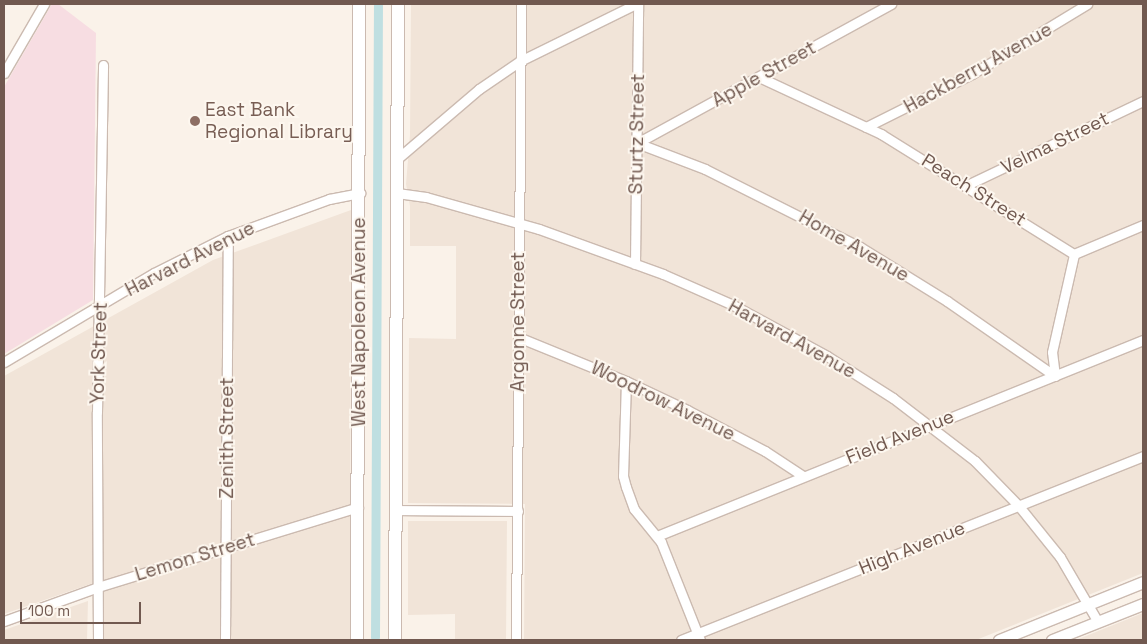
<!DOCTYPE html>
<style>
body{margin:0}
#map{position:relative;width:1147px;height:644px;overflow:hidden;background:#faf2e9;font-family:"Space Grotesk",sans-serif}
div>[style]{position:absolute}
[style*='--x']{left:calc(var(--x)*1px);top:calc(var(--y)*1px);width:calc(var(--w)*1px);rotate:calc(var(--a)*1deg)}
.residential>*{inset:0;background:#f1e4d8}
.medical>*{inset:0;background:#f7dde2}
.canal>*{height:9px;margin:-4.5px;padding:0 4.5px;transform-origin:4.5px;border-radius:4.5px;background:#bfdfe1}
.roads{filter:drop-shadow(1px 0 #cbbab0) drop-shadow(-1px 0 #cbbab0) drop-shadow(0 1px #cbbab0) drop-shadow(0 -1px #cbbab0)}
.minor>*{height:9px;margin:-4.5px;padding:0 4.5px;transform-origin:4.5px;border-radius:4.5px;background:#fff}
.tertiary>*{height:11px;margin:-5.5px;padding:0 5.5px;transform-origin:5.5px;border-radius:5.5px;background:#fff}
.secondary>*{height:12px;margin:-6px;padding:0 6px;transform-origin:6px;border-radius:6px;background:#fff}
.dots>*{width:14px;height:14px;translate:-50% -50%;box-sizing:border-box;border:2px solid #fdf7ef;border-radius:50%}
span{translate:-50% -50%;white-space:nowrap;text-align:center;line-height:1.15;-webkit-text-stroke:4px #fdf7ef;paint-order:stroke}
.street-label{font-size:19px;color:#715950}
.education-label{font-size:19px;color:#785e54}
.left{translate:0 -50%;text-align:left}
.frame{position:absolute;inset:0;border:5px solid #715950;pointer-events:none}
.scale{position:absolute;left:20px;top:602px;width:121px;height:22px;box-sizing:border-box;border:2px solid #715950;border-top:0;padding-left:6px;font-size:15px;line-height:18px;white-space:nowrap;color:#715950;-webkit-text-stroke:4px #fdf7ef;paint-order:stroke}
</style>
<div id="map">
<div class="residential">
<i style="clip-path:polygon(411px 4px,1143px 4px,1143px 573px,976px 640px,524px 640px,525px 504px,408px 503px,409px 338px,456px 339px,456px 246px,410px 246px,410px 206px,406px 184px,410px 135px)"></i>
<i style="clip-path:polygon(351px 210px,350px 640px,103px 640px,102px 580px,4px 614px,4px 376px,213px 260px)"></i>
<i style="clip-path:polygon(408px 521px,507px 521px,506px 640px,455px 640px,455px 614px,408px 615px)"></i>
<i style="clip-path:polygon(88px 601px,87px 640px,4px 640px,4px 630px)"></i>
<i style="clip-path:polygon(1143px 613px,1143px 640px,1076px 640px)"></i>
</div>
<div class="medical">
<i style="clip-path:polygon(52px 4px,58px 4px,96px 33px,93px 300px,4px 354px,4px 87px)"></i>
</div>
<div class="canal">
<i style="--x:375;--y:637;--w:633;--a:-89.73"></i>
</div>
<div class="roads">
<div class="minor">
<i style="--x:4;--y:73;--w:80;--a:-59.9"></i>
<i style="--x:759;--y:77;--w:135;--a:25"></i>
<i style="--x:881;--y:134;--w:227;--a:31.9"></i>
<i style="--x:866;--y:127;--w:119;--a:-26.6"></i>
<i style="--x:972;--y:74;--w:135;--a:-31.3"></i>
<i style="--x:637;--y:143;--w:73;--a:20.9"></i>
<i style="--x:705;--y:169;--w:174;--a:26.7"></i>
<i style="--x:860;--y:247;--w:102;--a:31.8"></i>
<i style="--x:947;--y:301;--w:131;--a:34.8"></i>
<i style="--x:637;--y:143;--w:290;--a:-28.7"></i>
<i style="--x:397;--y:159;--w:108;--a:-40.5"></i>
<i style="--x:479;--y:89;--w:50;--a:-34.3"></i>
<i style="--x:520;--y:61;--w:129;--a:-26.2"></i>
<i style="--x:967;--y:185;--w:195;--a:-25.5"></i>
<i style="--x:397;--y:193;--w:29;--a:8"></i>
<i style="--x:426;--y:197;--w:117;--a:15.8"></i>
<i style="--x:539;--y:229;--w:132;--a:19.9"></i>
<i style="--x:663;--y:274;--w:77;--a:23.9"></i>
<i style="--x:733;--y:305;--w:107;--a:28.5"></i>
<i style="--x:827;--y:356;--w:78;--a:32.5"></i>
<i style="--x:893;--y:398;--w:103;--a:37.5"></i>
<i style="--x:975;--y:461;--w:62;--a:45.7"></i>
<i style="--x:1018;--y:505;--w:67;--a:51.1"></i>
<i style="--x:1060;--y:557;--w:75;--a:59.7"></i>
<i style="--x:1074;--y:254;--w:75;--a:-22.8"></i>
<i style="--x:635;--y:264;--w:260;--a:-89.3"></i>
<i style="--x:518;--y:337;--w:117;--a:22.2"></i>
<i style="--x:626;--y:381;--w:68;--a:25.4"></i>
<i style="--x:687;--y:410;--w:88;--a:27.7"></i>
<i style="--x:765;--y:451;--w:45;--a:33.3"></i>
<i style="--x:4;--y:362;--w:174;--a:-30.7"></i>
<i style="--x:154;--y:273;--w:83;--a:-26.6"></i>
<i style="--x:228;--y:236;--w:108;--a:-20.1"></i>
<i style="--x:329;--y:199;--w:32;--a:-11"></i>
<i style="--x:1055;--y:376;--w:24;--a:-97"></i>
<i style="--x:1052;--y:352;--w:100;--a:-77.3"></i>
<i style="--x:626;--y:381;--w:95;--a:91.8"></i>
<i style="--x:623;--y:476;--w:11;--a:75"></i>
<i style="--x:626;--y:487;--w:23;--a:70"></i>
<i style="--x:634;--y:509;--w:43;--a:50.7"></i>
<i style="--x:661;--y:542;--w:105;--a:68.3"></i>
<i style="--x:395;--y:510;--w:123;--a:0.5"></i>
<i style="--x:657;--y:536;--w:524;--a:-21.96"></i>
<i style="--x:4;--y:621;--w:100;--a:-19.9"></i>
<i style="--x:98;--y:587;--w:272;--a:-17.1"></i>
<i style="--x:98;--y:640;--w:228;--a:-90.3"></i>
<i style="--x:97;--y:412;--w:347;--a:-89"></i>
<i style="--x:225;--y:640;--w:404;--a:-89.6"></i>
<i style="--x:516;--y:640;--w:636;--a:-89.55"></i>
<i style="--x:681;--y:640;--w:497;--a:-21.7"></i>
</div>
<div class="tertiary">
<i style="--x:999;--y:640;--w:155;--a:-21.9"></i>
<i style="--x:1052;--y:640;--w:98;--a:-21.6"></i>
</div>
<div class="secondary">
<i style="--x:357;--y:640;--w:636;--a:-89.82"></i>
<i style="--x:395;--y:640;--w:636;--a:-89.73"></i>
</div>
</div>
<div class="dots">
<i style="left:195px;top:121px;background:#8d6e63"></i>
</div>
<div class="street-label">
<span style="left:978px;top:68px;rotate:-29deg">Hackberry Avenue</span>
<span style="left:764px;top:74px;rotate:-29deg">Apple Street</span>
<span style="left:637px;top:134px;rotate:-89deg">Sturtz Street</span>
<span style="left:1055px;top:143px;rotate:-26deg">Velma Street</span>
<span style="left:974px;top:190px;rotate:32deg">Peach Street</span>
<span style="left:854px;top:246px;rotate:30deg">Home Avenue</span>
<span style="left:190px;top:259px;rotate:-27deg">Harvard Avenue</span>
<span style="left:359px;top:322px;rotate:-90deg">West Napoleon Avenue</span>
<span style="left:518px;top:322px;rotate:-90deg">Argonne Street</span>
<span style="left:792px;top:339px;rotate:29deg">Harvard Avenue</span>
<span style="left:99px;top:353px;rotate:-88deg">York Street</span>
<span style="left:663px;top:401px;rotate:26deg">Woodrow Avenue</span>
<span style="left:900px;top:437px;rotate:-22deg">Field Avenue</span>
<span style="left:227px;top:438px;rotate:-90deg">Zenith Street</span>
<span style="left:912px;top:548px;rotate:-22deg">High Avenue</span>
<span style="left:195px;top:557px;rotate:-17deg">Lemon Street</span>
</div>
<div class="education-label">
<span class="left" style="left:205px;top:121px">East Bank<br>Regional Library</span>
</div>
<div class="frame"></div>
<div class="scale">100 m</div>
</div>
